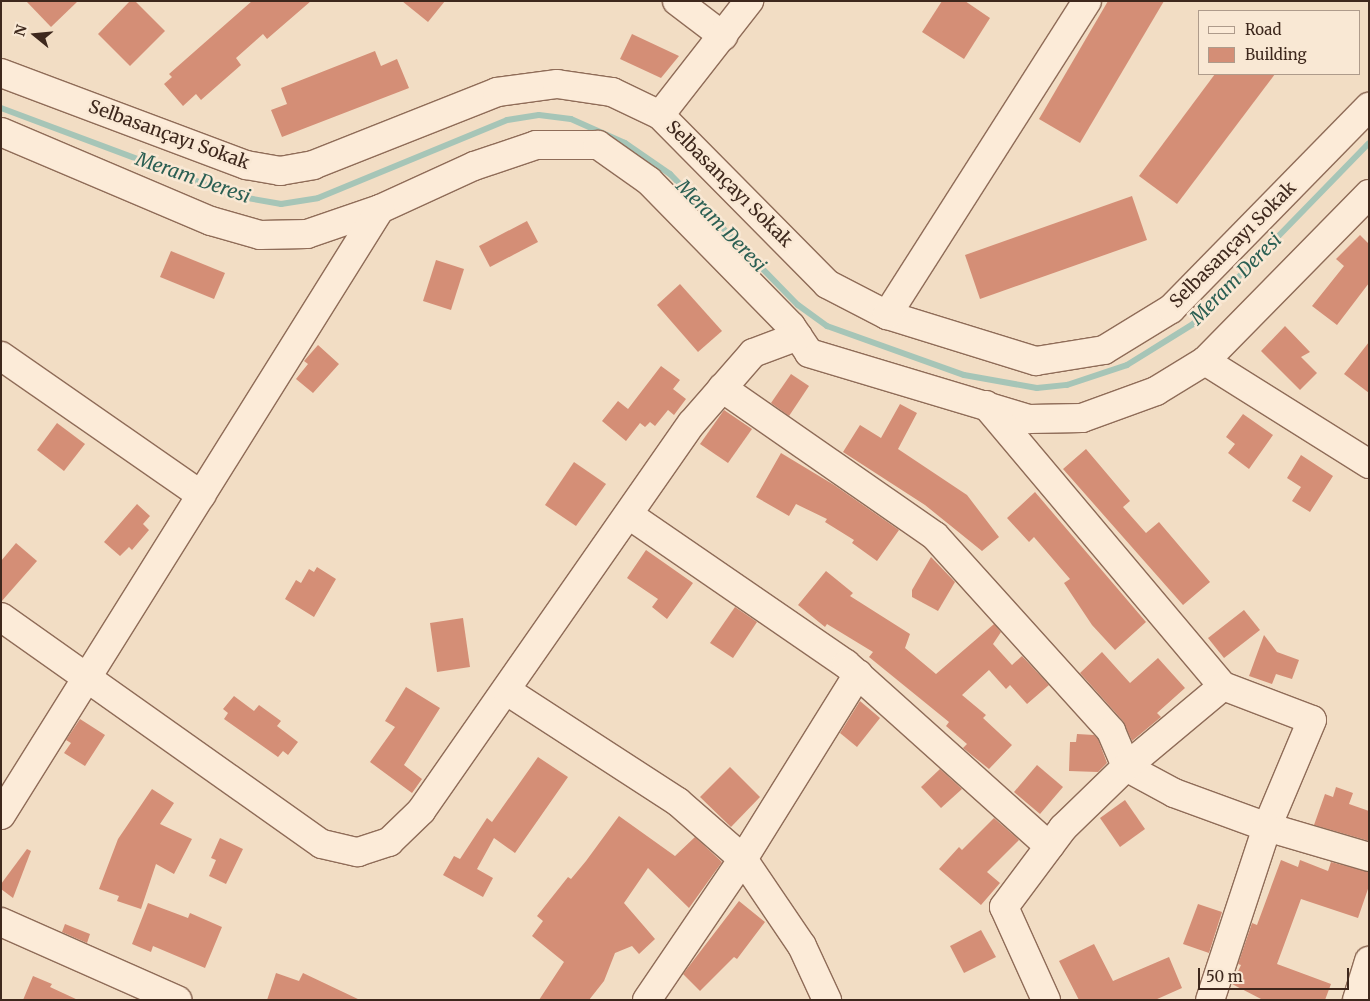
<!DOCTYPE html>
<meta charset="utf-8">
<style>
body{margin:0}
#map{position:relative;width:1370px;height:1001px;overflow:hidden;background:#f2ddc4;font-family:Merriweather,serif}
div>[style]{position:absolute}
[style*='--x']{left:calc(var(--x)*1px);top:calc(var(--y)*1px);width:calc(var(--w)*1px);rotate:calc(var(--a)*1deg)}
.stream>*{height:6px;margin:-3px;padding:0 3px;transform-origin:3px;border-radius:3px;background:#a6c5b7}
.building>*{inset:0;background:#d48e76}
.roads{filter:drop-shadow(1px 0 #8f6c58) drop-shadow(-1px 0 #8f6c58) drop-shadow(0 1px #8f6c58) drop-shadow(0 -1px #8f6c58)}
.minor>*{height:28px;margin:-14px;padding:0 14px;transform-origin:14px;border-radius:14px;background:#fcebd8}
span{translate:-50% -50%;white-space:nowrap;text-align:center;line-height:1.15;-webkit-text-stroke:5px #f9e8d4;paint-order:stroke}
.street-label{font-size:18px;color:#3e281d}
.water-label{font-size:19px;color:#2b5f53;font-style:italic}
.frame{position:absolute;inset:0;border:2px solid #3e281d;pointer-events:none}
.legend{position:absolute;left:1198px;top:10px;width:162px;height:65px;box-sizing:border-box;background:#f9e8d4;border:1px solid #ae9b8b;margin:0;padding:6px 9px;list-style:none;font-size:15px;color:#3e281d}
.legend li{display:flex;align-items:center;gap:10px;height:25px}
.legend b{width:25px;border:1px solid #ae9b8b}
.north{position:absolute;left:10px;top:10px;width:50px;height:50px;-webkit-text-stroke:4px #f9e8d4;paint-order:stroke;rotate:287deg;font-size:14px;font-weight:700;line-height:20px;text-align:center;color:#3e281d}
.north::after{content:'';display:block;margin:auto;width:18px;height:22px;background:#3e281d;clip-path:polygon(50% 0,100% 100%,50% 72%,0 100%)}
.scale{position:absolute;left:1198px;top:968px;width:151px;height:22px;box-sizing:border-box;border:2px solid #3e281d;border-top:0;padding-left:6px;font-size:15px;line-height:18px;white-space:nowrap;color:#3e281d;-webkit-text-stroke:4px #f9e8d4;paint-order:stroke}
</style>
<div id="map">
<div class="stream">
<i style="--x:1;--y:108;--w:251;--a:20.5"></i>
<i style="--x:236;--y:196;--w:46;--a:10.1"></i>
<i style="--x:281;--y:204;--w:37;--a:-9"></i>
<i style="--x:318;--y:198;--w:204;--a:-22.4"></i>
<i style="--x:507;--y:120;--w:32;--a:-9"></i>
<i style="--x:539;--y:115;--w:32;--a:7"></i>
<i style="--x:571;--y:119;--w:59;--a:24"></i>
<i style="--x:625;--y:143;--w:55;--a:34.6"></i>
<i style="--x:670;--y:174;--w:183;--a:45.7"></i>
<i style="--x:798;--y:305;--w:36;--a:36"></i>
<i style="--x:827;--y:326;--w:145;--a:19.7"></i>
<i style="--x:964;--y:375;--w:74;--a:10.1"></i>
<i style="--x:1037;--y:388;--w:30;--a:-6"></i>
<i style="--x:1067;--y:385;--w:63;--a:-18.4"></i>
<i style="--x:1127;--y:365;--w:78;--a:-31.8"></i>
<i style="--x:1193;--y:324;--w:252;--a:-45.8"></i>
</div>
<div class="building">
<i style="clip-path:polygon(26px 1px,78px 1px,51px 27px)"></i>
<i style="clip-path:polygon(130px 1px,135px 1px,165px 31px,130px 66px,98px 34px)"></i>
<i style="clip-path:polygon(252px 1px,311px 1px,267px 39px,263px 34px,236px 58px,241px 65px,201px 100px,196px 94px,183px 106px,164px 84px,172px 77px,169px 74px)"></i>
<i style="clip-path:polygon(402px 1px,445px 1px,428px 22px)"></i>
<i style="clip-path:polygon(942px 1px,965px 1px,990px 18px,964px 59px,922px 32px)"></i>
<i style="clip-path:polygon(1108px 1px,1164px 1px,1080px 143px,1039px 119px)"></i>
<i style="clip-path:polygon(632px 34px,679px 56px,661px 78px,620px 59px)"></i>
<i style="clip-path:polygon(375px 51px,381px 66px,397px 59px,409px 88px,282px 137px,271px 110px,287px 104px,281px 88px)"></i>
<i style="clip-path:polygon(1215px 74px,1275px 74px,1177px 204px,1139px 176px)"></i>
<i style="clip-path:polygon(1132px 196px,1147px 240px,980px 299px,965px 255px)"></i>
<i style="clip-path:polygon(527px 221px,538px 242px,490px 267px,479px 246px)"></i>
<i style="clip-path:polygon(1360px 235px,1369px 244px,1369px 283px,1337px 325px,1312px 306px,1344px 266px,1336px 259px)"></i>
<i style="clip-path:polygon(171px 251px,225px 273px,214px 299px,160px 277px)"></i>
<i style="clip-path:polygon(436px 260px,464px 269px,451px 310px,423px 301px)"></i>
<i style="clip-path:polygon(680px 284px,722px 331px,698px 352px,657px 305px)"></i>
<i style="clip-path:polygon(1285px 326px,1310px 352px,1301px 357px,1317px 373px,1300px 390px,1261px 351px)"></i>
<i style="clip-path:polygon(1369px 342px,1369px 393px,1344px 374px)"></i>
<i style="clip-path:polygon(318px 345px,339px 364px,313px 393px,296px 379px,308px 364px,304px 361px)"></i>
<i style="clip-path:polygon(661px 366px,680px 380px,673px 389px,686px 399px,674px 415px,668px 410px,655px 426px,650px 422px,645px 427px,640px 423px,626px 441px,602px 421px,618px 401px,628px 409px)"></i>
<i style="clip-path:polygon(791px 374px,809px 386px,789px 416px,771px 403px)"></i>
<i style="clip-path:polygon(900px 404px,917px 413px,898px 449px,967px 495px,999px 537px,982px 551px,925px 505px,843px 452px,860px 425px,881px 438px)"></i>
<i style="clip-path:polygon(724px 410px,752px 429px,728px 463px,700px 444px)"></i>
<i style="clip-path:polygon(1243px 414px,1273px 435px,1249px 469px,1228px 453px,1235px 444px,1226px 437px)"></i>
<i style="clip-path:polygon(57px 423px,85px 444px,64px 471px,37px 450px)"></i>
<i style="clip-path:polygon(1086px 449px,1130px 501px,1123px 507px,1146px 533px,1159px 522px,1210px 582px,1183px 605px,1063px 469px)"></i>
<i style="clip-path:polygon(781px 453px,834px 485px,899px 530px,877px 561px,852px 543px,854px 540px,825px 522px,827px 519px,796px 504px,789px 516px,756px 497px)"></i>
<i style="clip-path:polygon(1301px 455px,1333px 476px,1310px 512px,1292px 501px,1301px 487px,1287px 478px)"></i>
<i style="clip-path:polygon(574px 462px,606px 484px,576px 526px,545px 505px)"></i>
<i style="clip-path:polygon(1035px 492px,1146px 622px,1115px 650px,1092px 625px,1064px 583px,1070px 579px,1034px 537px,1029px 542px,1007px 518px)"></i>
<i style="clip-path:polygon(137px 504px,150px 516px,143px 524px,149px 530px,132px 550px,129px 547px,120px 556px,104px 542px)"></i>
<i style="clip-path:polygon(16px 543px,37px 561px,1px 602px,1px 561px)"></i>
<i style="clip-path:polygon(646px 550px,693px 583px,667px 619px,652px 607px,658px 599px,627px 578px)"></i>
<i style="clip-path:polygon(931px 557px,955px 582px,938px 611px,912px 597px,912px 590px)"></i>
<i style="clip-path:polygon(317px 567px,336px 579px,314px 617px,285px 599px,296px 580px,301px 583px,309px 569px,314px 572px)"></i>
<i style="clip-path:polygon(826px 571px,853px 593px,850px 596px,910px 634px,905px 648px,936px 674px,994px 624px,1001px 632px,993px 644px,1012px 665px,1022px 656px,1049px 685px,1027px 704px,1010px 685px,1006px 689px,989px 670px,962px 695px,986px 715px,983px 718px,1012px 745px,989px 769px,963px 748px,967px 744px,946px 726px,949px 722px,869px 657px,873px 652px,827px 624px,825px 627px,798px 605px)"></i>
<i style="clip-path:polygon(735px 607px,757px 622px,733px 658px,710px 643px)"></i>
<i style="clip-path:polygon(1244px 610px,1260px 630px,1224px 658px,1208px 638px)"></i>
<i style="clip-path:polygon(463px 618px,470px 667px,437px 672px,430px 623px)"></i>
<i style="clip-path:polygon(1264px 635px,1277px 652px,1299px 660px,1292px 679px,1276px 674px,1272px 684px,1249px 676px)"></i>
<i style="clip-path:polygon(1102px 652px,1130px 683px,1158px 658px,1185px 688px,1157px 713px,1161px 717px,1132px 741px,1123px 721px,1080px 673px)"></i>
<i style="clip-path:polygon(406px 687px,440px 708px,404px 765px,422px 779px,412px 793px,370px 762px,395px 727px,385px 721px)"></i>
<i style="clip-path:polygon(234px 696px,254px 711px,259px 705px,281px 721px,277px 726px,298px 742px,288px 755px,283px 751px,278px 757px,224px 719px,228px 713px,223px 709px)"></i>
<i style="clip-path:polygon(860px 701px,880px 718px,857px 747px,840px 733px)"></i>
<i style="clip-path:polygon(80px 719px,105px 735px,85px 766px,64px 753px,71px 743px,66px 740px)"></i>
<i style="clip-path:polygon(1077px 734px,1094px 735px,1098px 739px,1107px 763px,1098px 772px,1069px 771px,1070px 742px,1076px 742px)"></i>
<i style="clip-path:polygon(538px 757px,568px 777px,515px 853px,494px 838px,477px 869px,493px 878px,483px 897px,443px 875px,454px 856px,460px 859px,487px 818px,492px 822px)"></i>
<i style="clip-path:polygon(1037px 765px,1063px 787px,1040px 814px,1014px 792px)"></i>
<i style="clip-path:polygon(730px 767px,760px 797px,731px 827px,700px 797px)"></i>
<i style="clip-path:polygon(940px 769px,962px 789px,941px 808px,921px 787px)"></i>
<i style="clip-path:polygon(1336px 787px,1353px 793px,1349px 804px,1369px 811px,1369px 841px,1314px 825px,1325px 794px,1333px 797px)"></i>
<i style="clip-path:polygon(152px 789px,174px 803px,160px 824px,192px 839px,174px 874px,156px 864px,141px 909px,117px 901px,119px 896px,99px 889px,118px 839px)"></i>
<i style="clip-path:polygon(1125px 800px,1145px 829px,1120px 847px,1100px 818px)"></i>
<i style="clip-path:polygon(619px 816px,675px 856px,695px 837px,722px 862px,689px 908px,648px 868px,624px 903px,655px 939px,639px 954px,632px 946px,615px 953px,604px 981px,589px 1000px,539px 1000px,564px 962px,532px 936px,543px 921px,537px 916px,568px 877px,571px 879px,586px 861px)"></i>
<i style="clip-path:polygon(994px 818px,1019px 840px,987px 872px,1000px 883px,981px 905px,939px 869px,959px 847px,962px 850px)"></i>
<i style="clip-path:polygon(220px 838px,243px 849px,226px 884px,209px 876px,216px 860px,211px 858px)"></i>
<i style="clip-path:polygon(27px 849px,31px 851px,13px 898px,1px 889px,1px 884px)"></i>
<i style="clip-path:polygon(1281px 860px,1298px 867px,1300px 860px,1328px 871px,1331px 862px,1369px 872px,1369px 886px,1358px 918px,1301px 899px,1277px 964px,1331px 984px,1325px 1000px,1263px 1000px,1232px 984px,1241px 965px,1238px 964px,1252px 923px,1257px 925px)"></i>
<i style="clip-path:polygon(739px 901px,765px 922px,737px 959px,734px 957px,700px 991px,683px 974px)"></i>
<i style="clip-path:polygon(148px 903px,188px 918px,190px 913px,222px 927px,205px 968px,153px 946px,151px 952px,132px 944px)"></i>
<i style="clip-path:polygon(1198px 904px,1222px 912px,1209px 953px,1183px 944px)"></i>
<i style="clip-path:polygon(65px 924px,90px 934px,87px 943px,62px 932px)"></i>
<i style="clip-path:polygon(981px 930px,996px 957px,964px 973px,950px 946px)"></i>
<i style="clip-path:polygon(1094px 944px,1113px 981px,1169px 957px,1182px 988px,1155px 1000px,1079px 1000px,1059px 961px)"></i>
<i style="clip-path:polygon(276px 973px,299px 981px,303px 973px,360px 1000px,267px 1000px)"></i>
<i style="clip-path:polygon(33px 976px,52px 984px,50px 987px,78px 1000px,23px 1000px)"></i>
</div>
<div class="roads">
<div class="minor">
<i style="--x:677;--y:1;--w:58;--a:37.3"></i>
<i style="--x:1;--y:73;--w:262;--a:20.6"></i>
<i style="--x:246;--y:165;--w:35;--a:10"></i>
<i style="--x:280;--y:171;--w:34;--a:-10"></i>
<i style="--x:313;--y:165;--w:198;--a:-21.6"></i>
<i style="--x:497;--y:92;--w:61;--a:-7.6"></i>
<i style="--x:557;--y:84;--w:56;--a:8.3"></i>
<i style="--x:612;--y:92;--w:53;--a:25.6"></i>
<i style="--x:660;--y:115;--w:238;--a:45.3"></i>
<i style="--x:827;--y:284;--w:68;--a:27.3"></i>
<i style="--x:887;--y:315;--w:156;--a:17.2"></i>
<i style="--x:1036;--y:361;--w:69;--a:-9.2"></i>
<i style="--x:1104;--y:350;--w:79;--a:-31.5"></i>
<i style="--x:1171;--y:309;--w:283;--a:-45.6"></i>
<i style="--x:660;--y:115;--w:145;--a:-52"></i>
<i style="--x:1;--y:132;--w:228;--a:23"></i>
<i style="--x:211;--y:221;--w:51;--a:15.9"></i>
<i style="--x:260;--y:235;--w:47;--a:-1.2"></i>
<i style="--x:307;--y:234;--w:77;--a:-18.9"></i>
<i style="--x:380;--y:209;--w:103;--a:-24.6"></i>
<i style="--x:474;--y:166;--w:65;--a:-18.7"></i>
<i style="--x:536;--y:145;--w:62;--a:0"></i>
<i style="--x:598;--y:145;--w:62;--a:35.2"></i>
<i style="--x:649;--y:181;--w:203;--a:45.6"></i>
<i style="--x:791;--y:326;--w:32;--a:56"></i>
<i style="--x:809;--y:353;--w:230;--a:16.7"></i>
<i style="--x:1029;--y:419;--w:53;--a:-1.1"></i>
<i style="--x:1082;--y:418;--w:79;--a:-20"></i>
<i style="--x:1156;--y:391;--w:57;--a:-31.5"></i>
<i style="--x:1205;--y:361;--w:234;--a:-45.5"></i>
<i style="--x:887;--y:315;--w:372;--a:-57.5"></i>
<i style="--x:1;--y:356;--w:244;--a:34.8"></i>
<i style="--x:1205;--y:361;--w:194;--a:32.1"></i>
<i style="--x:722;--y:388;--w:259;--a:34.8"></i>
<i style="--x:935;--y:536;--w:263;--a:47.9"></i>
<i style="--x:1111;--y:731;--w:39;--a:67"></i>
<i style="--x:1126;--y:767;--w:55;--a:28.4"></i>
<i style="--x:1174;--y:793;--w:99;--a:20.1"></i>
<i style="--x:1267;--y:827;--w:106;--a:16.4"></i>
<i style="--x:986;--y:405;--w:368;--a:49.9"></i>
<i style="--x:1223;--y:686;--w:95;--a:20.9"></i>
<i style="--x:1312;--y:720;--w:116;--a:112.8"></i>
<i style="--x:1267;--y:827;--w:182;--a:108.2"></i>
<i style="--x:629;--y:515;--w:263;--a:34.5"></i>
<i style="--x:846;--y:664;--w:273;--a:41.9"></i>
<i style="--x:1;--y:617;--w:393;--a:35.3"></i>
<i style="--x:322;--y:844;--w:37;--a:13"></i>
<i style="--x:358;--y:852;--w:33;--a:-18"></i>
<i style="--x:389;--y:842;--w:45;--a:-44.1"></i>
<i style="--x:421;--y:811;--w:473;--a:-55.1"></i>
<i style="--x:692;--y:423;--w:93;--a:-48.9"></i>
<i style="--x:753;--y:353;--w:48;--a:-20.7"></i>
<i style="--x:507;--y:691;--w:204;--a:33"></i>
<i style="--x:678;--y:802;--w:86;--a:41.2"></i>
<i style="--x:743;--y:859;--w:105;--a:55.9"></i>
<i style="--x:802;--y:946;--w:60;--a:65.2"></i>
<i style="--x:1;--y:815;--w:715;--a:-57.98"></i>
<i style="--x:1;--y:922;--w:193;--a:23.9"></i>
<i style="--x:647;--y:1000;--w:171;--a:-55.8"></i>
<i style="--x:743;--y:859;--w:218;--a:-58.1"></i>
<i style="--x:1046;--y:1000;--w:102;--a:-114.3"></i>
<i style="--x:1004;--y:907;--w:99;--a:-53.2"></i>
<i style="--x:1063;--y:828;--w:88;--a:-44.1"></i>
<i style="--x:1126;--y:767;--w:126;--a:-39.9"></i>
<i style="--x:1357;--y:1000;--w:41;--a:-72.9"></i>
</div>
</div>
<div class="street-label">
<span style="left:169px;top:135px;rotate:20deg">Selbasançayı Sokak</span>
<span style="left:729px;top:184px;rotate:45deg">Selbasançayı Sokak</span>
<span style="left:1233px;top:245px;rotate:-45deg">Selbasançayı Sokak</span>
</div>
<div class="water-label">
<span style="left:193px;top:178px;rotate:19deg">Meram Deresi</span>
<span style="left:721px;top:226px;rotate:46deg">Meram Deresi</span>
<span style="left:1236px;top:279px;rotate:-45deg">Meram Deresi</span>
</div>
<div class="frame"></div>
<ul class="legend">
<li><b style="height:6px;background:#fcebd8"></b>Road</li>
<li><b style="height:14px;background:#d48e76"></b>Building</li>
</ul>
<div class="north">N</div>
<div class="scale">50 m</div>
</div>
